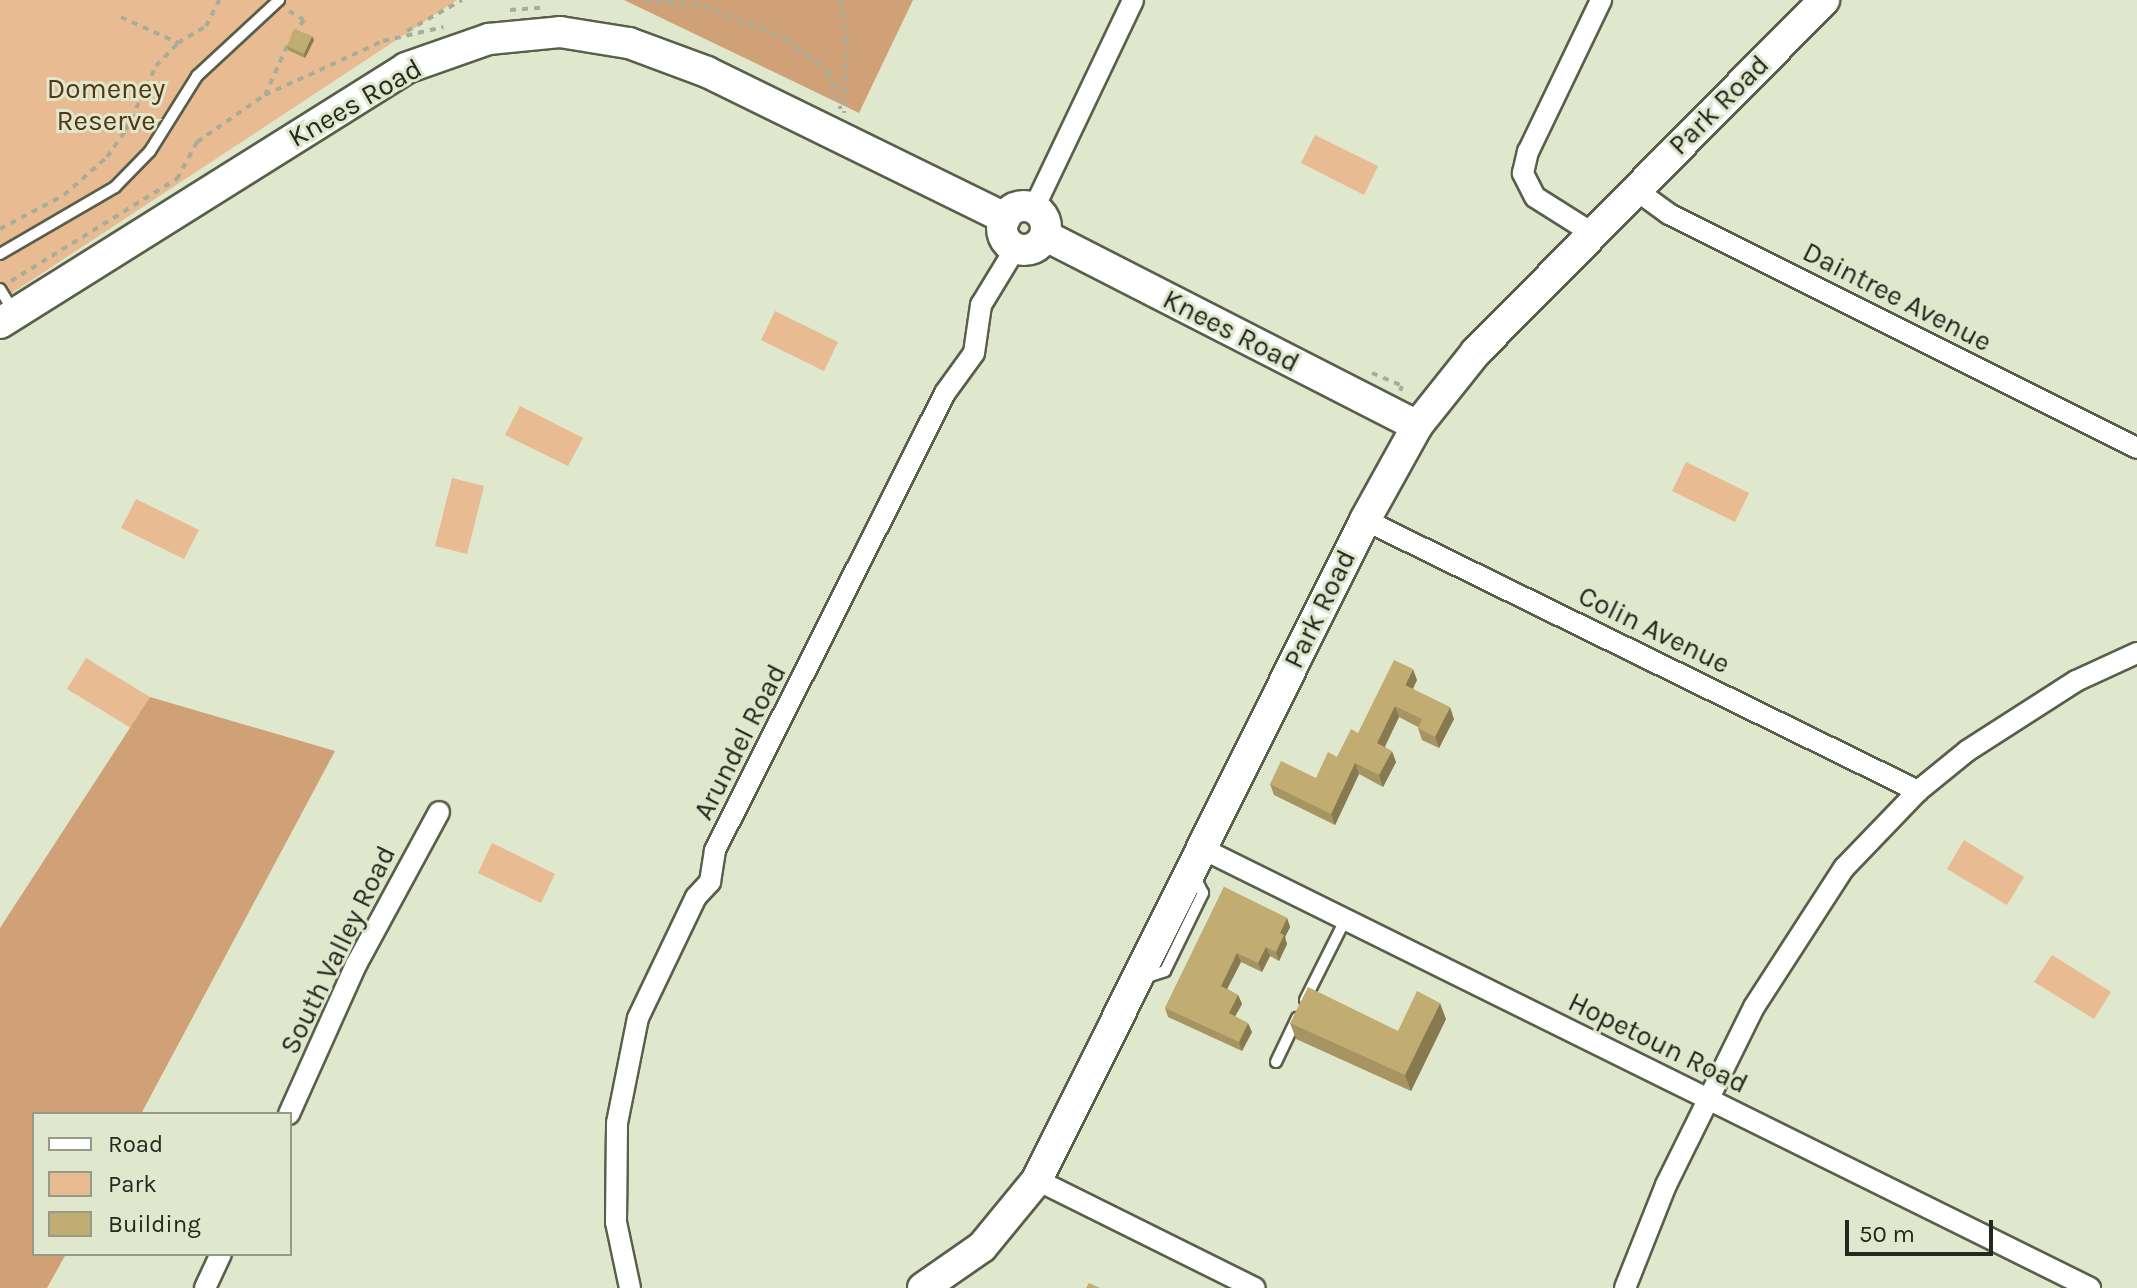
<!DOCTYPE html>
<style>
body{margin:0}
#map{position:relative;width:2137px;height:1288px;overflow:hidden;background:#dfe7cd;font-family:Karla,sans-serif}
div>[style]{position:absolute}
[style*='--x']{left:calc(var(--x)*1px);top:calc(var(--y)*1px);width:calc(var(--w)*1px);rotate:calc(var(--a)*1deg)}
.green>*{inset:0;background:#e9bb92}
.forest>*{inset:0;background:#d0a176}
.path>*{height:4px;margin-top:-2px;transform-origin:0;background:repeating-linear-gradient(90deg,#a7ad98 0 6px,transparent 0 12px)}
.roads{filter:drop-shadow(2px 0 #595f49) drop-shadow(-2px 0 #595f49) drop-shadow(0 2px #595f49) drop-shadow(0 -2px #595f49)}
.lane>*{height:10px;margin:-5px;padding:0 5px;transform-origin:5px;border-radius:5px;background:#fff}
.street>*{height:20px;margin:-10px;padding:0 10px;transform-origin:10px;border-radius:10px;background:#fff}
.secondary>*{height:30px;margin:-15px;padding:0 15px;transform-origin:15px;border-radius:15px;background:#fff}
.secondary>.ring{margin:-15px;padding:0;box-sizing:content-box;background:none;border:30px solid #fff;border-radius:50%}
.wall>*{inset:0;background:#a69562}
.shaded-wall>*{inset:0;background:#877950}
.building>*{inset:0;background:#c1ad72}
span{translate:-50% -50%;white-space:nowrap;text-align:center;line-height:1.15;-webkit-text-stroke:6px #dfe7cd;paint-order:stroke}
.park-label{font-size:28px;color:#553513}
.street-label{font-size:28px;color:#25281f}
.legend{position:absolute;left:32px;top:1112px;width:260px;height:144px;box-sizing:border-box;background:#dfe7cd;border:2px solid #959b87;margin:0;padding:10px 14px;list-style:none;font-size:24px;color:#25281f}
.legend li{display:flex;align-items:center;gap:16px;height:40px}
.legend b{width:40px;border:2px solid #959b87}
.scale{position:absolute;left:1845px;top:1220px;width:148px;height:36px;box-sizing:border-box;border:4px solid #25281f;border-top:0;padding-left:10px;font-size:24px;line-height:28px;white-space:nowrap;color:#25281f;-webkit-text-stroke:6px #dfe7cd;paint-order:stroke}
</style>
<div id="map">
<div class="green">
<i style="clip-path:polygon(0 0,457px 0,0 301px)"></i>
<i style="clip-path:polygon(1315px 135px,1378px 166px,1364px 195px,1301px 163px)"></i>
<i style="clip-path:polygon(775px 311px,838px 342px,824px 371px,761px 340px)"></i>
<i style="clip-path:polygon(520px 406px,583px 438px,568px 466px,505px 435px)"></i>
<i style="clip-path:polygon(1686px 462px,1749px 493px,1735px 522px,1672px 491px)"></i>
<i style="clip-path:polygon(452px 478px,484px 486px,467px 554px,435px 546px)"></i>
<i style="clip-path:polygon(136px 499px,199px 530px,184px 559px,121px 528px)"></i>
<i style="clip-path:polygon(86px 658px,150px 697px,131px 728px,67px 689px)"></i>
<i style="clip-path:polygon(1964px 840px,2024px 877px,2007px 905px,1947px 869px)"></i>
<i style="clip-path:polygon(492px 843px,555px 874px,541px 903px,478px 873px)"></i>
<i style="clip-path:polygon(2052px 955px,2111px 992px,2094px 1019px,2034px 982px)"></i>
</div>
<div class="forest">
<i style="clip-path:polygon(624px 0,913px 0,859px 113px)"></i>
<i style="clip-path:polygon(150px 697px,335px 751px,141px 1114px,34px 1114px,34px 1254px,66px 1254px,47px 1288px,0 1288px,0 928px)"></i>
</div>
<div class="path">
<i style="--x:644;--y:0;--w:60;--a:5.7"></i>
<i style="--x:704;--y:6;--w:89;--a:21.7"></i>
<i style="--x:787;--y:39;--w:53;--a:38.8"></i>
<i style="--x:828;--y:72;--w:39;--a:71"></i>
<i style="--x:840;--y:0;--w:40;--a:80"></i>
<i style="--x:847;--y:39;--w:74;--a:92.3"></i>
<i style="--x:510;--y:10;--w:31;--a:-4"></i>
<i style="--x:289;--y:11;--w:17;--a:31"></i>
<i style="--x:304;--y:20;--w:18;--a:128"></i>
<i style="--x:121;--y:17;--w:63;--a:24.5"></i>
<i style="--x:178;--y:43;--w:33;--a:-31"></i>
<i style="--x:206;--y:26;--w:29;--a:-63"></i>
<i style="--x:407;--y:31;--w:63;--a:-29.4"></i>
<i style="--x:265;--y:95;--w:58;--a:-65.6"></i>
<i style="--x:0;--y:229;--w:72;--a:-28"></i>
<i style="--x:64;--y:195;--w:57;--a:-41.5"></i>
<i style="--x:107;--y:157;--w:33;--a:-55"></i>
<i style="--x:126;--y:130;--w:71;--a:-64.9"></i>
<i style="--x:156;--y:66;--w:32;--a:-46"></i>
<i style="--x:11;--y:281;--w:195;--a:-31.6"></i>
<i style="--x:177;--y:179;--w:42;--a:-61.6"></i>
<i style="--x:197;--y:142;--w:83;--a:-34.7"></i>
<i style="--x:265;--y:95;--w:130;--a:-24.6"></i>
<i style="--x:383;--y:41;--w:62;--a:-13.1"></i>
<i style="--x:1372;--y:373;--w:33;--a:23"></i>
<i style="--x:1402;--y:386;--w:5;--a:112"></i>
</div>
<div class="roads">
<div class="lane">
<i style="--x:0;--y:254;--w:133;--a:-30.2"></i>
<i style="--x:115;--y:187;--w:50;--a:-45.8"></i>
<i style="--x:150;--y:151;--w:89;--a:-57.9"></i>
<i style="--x:197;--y:76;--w:112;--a:-42.8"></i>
<i style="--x:0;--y:289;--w:27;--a:59"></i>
<i style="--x:1147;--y:977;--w:19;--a:-18"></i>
<i style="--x:1165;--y:971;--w:87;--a:-64"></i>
<i style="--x:1203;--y:893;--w:18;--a:-117"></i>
<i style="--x:1305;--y:1000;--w:89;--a:-63.4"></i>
<i style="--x:1276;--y:1062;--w:49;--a:-64.5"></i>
</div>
<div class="street">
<i style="--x:1636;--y:190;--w:41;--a:36"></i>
<i style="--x:1669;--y:214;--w:523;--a:26.57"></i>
<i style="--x:1034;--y:208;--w:230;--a:-64.5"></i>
<i style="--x:1592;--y:233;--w:67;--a:-147.7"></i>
<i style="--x:1535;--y:197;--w:27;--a:-117"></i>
<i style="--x:1523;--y:173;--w:22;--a:-77"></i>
<i style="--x:1528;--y:152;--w:169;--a:-64.3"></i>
<i style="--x:1365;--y:520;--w:616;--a:26.11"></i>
<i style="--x:1201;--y:848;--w:992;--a:26.33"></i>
<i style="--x:289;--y:1114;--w:163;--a:-65.8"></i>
<i style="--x:356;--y:965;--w:174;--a:-61.5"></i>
<i style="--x:1037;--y:1180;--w:243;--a:26.4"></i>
<i style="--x:205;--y:1288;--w:38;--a:-65"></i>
<i style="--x:630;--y:1288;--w:67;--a:-102"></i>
<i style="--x:616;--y:1222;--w:99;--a:-89.4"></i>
<i style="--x:617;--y:1123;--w:107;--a:-78.7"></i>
<i style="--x:638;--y:1018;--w:134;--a:-64.4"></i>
<i style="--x:696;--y:897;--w:21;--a:-47"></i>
<i style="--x:710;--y:882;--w:32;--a:-81"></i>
<i style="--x:715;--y:850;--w:512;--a:-63.28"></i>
<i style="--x:945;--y:393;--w:49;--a:-54.1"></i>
<i style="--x:974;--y:353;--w:49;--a:-81.7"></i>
<i style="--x:981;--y:305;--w:66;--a:-58.7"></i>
<i style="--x:1625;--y:1288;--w:111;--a:-68.3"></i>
<i style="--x:1666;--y:1185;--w:199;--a:-63.7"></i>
<i style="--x:1754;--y:1007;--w:166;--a:-57.1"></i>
<i style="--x:1844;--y:868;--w:107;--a:-46.1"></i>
<i style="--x:1918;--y:791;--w:63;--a:-39.2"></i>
<i style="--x:1967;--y:751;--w:130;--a:-32.7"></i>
<i style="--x:2076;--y:681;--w:67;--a:-24.7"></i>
</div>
<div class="secondary">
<i class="ring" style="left:1002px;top:206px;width:14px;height:14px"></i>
<i style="--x:1046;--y:236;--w:417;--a:27.1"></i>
<i style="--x:0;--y:323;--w:479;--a:-32.1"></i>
<i style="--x:406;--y:68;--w:88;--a:-19.3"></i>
<i style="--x:489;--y:39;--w:71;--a:-5.6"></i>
<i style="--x:560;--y:32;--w:70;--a:9.1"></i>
<i style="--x:629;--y:43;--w:83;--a:20.4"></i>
<i style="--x:707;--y:72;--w:332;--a:26.1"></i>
<i style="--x:923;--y:1288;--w:72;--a:-34.8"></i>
<i style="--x:982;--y:1247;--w:87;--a:-50.6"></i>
<i style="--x:1037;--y:1180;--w:737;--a:-63.57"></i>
<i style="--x:1365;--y:520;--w:107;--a:-61"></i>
<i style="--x:1417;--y:426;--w:95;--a:-51.4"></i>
<i style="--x:1476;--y:352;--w:495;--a:-45.3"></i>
</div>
</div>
<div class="wall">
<i style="clip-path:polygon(314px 40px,305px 58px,288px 50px,287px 46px)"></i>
<i style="clip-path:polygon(1417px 680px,1413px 689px,1454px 719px,1439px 748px,1422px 740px,1418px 728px,1418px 727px,1399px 717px,1385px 747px,1396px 762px,1383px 787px,1359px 774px,1335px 825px,1274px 795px,1270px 784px,1316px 778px,1337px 757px,1358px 733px)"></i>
<i style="clip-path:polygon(1224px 887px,1287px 918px,1290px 927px,1285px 937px,1287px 944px,1279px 961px,1270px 956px,1262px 972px,1241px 962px,1227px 989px,1238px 995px,1242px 1004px,1235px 1016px,1252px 1032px,1242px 1051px,1168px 1017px,1165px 1008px)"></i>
<i style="clip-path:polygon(1446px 1019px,1411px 1091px,1296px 1039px,1290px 1023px,1398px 1031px)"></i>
</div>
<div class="shaded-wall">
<i style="clip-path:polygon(312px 36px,314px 40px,305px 58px,304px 54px)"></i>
<i style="clip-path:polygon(1413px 669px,1417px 680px,1409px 696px,1405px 685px)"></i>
<i style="clip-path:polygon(1395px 706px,1399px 717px,1381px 754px,1377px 743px)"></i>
<i style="clip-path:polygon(1450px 707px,1454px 719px,1439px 748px,1435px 737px)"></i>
<i style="clip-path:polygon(1392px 751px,1396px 762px,1383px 787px,1379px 775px)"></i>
<i style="clip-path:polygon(1355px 763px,1359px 774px,1335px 825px,1331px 814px)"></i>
<i style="clip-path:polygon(1287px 918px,1290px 927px,1285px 937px,1287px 944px,1279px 961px,1276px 952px,1280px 933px)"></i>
<i style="clip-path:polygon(1266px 947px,1270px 956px,1262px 972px,1258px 963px)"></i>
<i style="clip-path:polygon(1237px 953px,1241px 962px,1224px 995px,1221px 986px)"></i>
<i style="clip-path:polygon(1238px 995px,1242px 1004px,1232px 1022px,1229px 1013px)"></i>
<i style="clip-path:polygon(1440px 1003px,1446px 1019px,1411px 1091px,1405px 1075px)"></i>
<i style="clip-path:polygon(1248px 1023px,1252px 1032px,1242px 1051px,1239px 1042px)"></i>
</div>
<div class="building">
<i style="clip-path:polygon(294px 29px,312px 36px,304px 54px,287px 46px)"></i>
<i style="clip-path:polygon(1394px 660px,1413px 669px,1405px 685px,1450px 707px,1435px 737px,1418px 728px,1422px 719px,1395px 706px,1377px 743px,1392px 751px,1379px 775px,1355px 763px,1331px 814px,1270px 784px,1281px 761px,1316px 778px,1328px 752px,1337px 757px,1351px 729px,1358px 733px)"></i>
<i style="clip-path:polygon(1224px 887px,1287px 918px,1280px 933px,1284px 935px,1276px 952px,1266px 947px,1258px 963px,1237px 953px,1221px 986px,1238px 995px,1229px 1013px,1248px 1023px,1239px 1042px,1165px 1008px)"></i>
<i style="clip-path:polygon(1308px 987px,1398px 1031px,1417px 991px,1440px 1003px,1405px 1075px,1290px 1023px)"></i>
<i style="clip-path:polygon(1089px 1283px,1100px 1288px,1086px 1288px)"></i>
</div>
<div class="park-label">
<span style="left:106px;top:105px">Domeney<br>Reserve</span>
</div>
<div class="street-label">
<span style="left:355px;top:103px;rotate:-30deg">Knees Road</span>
<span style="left:1719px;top:105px;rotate:-45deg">Park Road</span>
<span style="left:1897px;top:297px;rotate:27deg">Daintree Avenue</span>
<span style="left:1231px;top:331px;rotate:27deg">Knees Road</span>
<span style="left:1320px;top:609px;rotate:-64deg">Park Road</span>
<span style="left:1654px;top:630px;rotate:26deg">Colin Avenue</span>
<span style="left:740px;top:742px;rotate:-63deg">Arundel Road</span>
<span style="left:338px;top:950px;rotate:-64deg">South Valley Road</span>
<span style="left:1658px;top:1043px;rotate:26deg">Hopetoun Road</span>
</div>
<ul class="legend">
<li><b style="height:10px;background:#fff"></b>Road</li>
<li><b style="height:22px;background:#e9bb92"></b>Park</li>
<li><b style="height:22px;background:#c1ad72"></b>Building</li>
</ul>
<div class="scale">50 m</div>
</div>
